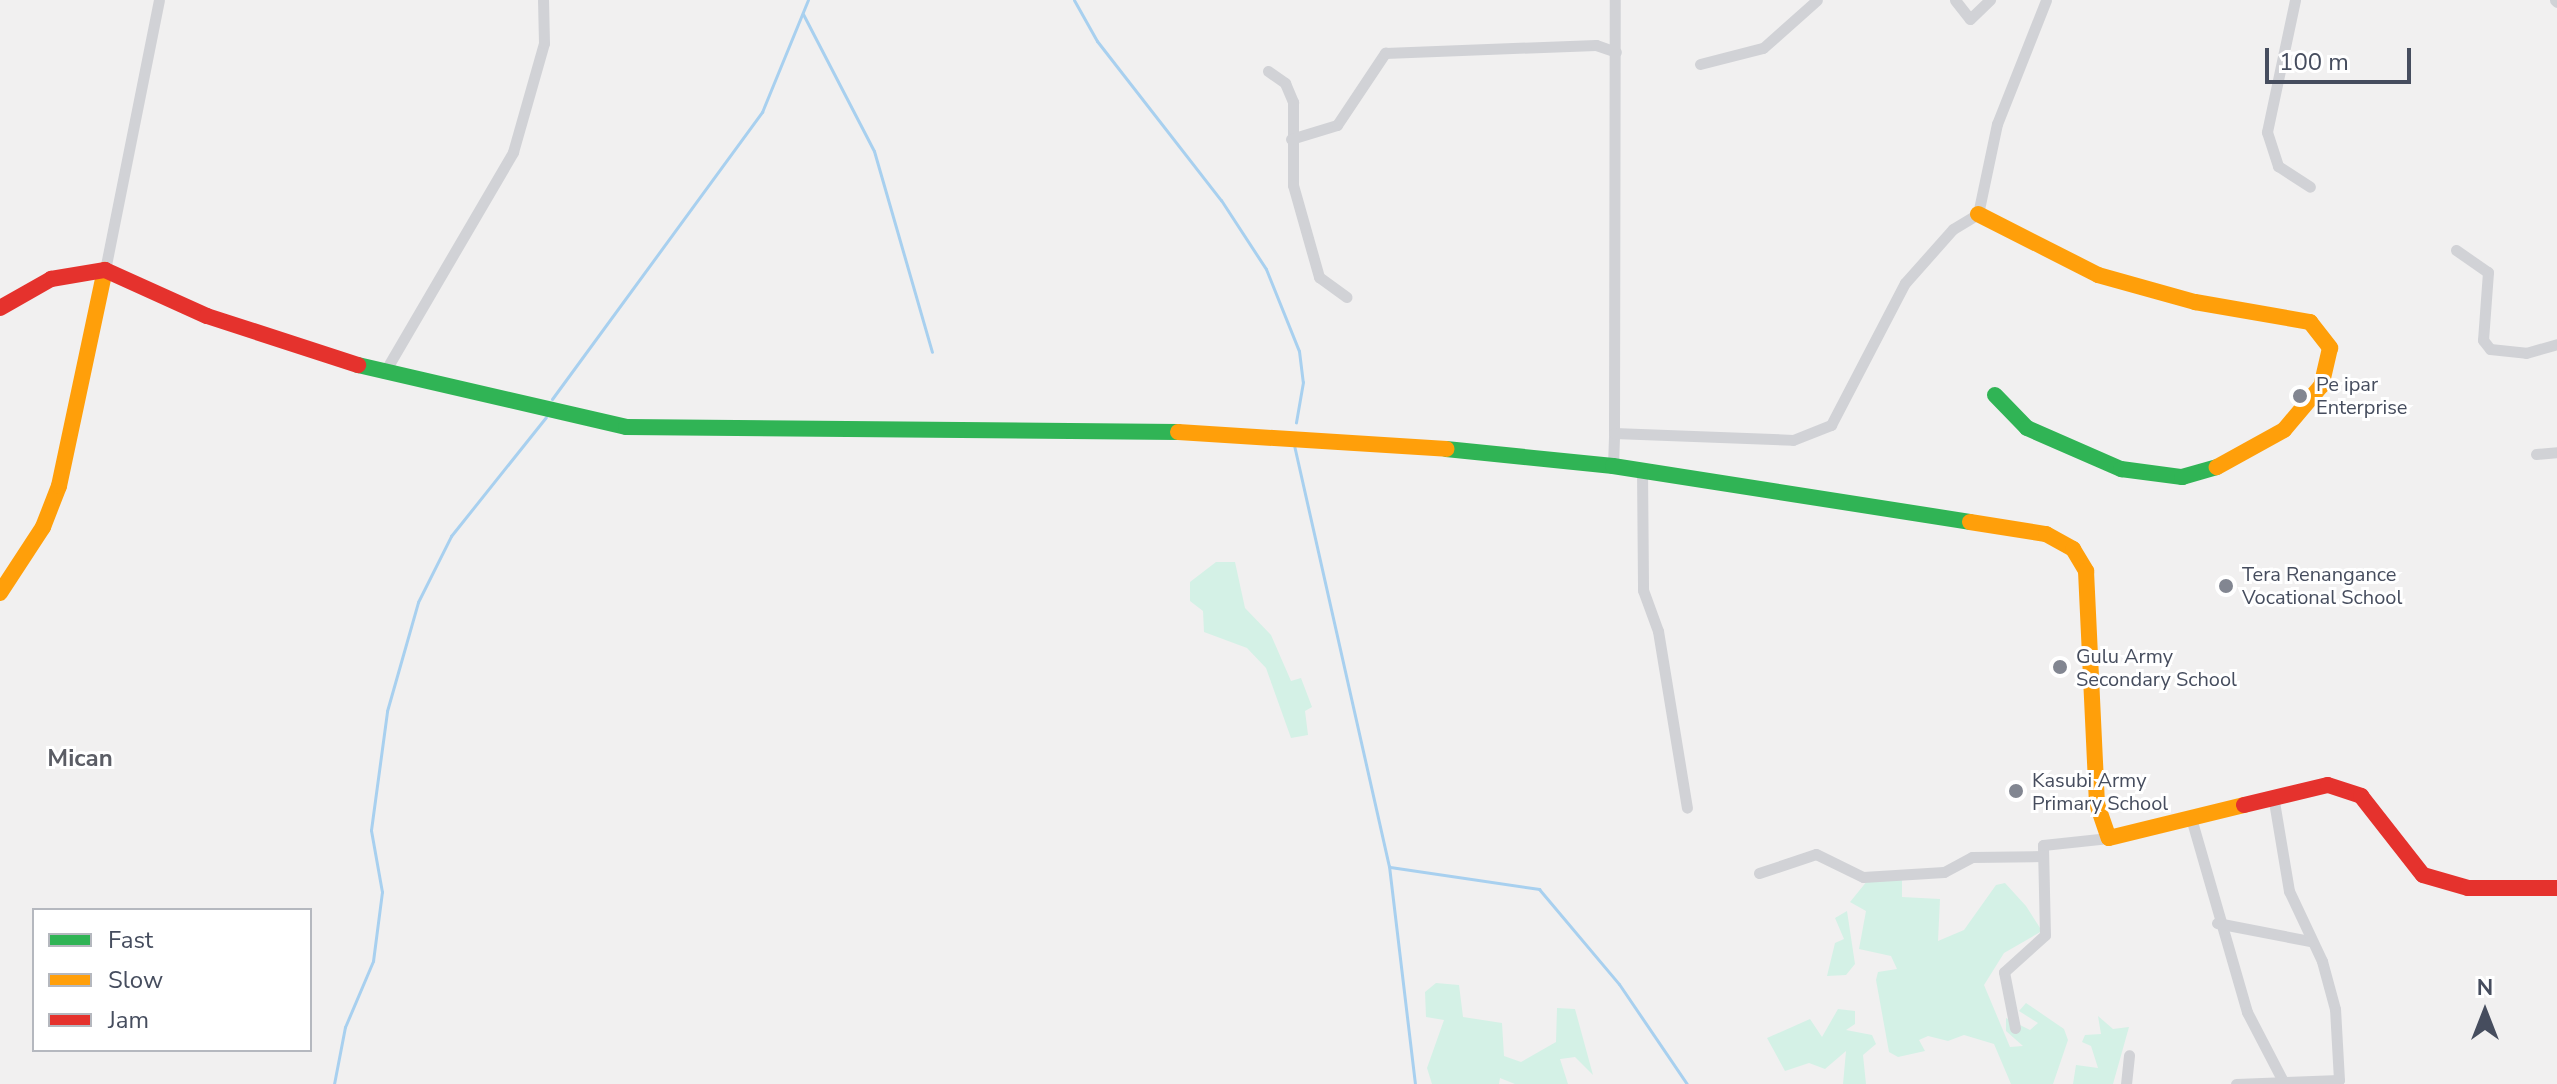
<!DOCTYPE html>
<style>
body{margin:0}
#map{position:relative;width:2557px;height:1084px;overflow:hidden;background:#f1f0f0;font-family:"Nunito Sans",sans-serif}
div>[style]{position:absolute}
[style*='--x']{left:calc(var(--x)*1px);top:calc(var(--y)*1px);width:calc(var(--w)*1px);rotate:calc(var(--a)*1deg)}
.green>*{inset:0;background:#d4f1e6}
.stream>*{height:3px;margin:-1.5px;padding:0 1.5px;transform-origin:1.5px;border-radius:1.5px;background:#a8d0ef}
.street>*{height:11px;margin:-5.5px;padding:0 5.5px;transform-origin:5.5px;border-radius:5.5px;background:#d1d2d6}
.fast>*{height:16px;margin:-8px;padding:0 8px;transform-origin:8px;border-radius:8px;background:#30b455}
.slow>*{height:16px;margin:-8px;padding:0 8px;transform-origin:8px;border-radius:8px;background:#ff9f0a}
.jam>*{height:16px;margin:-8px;padding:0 8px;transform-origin:8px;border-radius:8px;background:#e5322d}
.dots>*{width:22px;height:22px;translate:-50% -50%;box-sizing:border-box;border:4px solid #fff;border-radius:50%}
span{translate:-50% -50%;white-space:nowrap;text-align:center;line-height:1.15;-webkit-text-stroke:6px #fff;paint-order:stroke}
.poi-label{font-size:20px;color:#464d5e}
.left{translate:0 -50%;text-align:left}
.quarter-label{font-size:24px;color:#5b5d65;font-weight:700}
.legend{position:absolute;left:32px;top:908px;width:280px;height:144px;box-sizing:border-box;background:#fff;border:2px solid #b5b8bf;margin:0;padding:10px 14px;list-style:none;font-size:24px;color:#464d5e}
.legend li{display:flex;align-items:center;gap:16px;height:40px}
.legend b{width:40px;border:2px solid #b5b8bf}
.north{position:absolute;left:2445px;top:972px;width:80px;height:80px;-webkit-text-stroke:6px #fff;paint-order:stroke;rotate:0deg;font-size:22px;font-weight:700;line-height:32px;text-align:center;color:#464d5e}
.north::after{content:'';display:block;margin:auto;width:28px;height:36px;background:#464d5e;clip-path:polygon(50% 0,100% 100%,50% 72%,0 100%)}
.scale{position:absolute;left:2265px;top:48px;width:146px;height:36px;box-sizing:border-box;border:4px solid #464d5e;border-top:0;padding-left:10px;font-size:24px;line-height:28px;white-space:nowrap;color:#464d5e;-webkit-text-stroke:6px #fff;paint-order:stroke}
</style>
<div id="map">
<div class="green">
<i style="clip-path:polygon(1216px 562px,1235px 562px,1245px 608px,1271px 635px,1291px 681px,1301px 678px,1312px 707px,1305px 711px,1308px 735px,1291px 738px,1266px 668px,1247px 648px,1204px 632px,1203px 611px,1190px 601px,1190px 582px)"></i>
<i style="clip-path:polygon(1902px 872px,1902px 897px,1940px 899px,1938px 941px,1964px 930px,1996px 885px,2005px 883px,2026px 906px,2042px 931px,2004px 953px,1984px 985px,2010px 1047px,2023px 1046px,2006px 1031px,2006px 1018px,2030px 1030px,2038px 1023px,2019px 1011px,2026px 1003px,2064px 1029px,2068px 1040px,2053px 1084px,2011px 1084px,1994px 1044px,1964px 1035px,1948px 1041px,1928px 1036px,1919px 1040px,1925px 1051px,1898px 1057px,1889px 1052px,1876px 980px,1878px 972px,1897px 969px,1891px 956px,1859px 949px,1866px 911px,1850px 902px,1872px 875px)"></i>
<i style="clip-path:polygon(1847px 911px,1855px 964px,1846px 975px,1827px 976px,1835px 943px,1844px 939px,1835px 918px)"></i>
<i style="clip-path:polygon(1436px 983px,1459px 985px,1463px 1017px,1502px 1023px,1504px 1056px,1521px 1062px,1556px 1042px,1557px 1008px,1575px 1009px,1593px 1075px,1575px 1057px,1560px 1059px,1568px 1084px,1515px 1084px,1500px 1078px,1499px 1084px,1432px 1084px,1427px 1068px,1444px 1020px,1426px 1017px,1425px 992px)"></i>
<i style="clip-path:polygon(1838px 1009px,1855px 1011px,1855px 1024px,1846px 1030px,1872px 1035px,1876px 1044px,1863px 1055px,1866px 1084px,1843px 1084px,1846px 1051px,1825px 1069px,1809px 1063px,1785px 1071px,1767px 1038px,1810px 1019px,1822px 1037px)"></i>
<i style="clip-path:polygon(2098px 1016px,2113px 1029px,2129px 1027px,2113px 1084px,2073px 1084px,2076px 1065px,2098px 1068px,2091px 1046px,2082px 1042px,2085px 1035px,2101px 1034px)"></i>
</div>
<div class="stream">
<i style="--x:1074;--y:0;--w:47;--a:60.7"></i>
<i style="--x:1097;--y:41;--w:202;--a:52.1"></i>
<i style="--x:1221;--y:200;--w:82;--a:56.9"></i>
<i style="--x:1266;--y:269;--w:88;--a:68.1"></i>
<i style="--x:1299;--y:351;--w:31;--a:83"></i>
<i style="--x:1303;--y:382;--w:41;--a:99.9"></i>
<i style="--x:803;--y:14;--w:154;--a:62.6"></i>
<i style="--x:874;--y:151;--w:209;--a:73.9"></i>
<i style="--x:552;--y:399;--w:356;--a:-53.8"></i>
<i style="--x:762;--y:112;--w:121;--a:-67.7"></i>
<i style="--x:1294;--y:445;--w:432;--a:77.3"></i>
<i style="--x:1389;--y:866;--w:220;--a:83.2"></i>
<i style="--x:1390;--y:867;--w:151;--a:8.4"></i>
<i style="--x:1539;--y:889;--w:124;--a:49.9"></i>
<i style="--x:1619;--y:984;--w:121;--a:55.8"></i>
<i style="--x:334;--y:1084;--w:58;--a:-79.1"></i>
<i style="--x:345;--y:1027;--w:72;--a:-67"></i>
<i style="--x:373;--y:961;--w:70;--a:-82.6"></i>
<i style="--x:382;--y:892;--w:63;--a:-100.1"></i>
<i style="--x:371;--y:830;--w:120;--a:-82.3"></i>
<i style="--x:387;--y:711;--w:113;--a:-74.1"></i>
<i style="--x:418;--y:602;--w:74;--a:-63.4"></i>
<i style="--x:451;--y:536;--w:152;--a:-51.4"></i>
</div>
<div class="street">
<i style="--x:1955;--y:0;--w:24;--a:52"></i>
<i style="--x:1970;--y:19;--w:28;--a:-44"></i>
<i style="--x:2295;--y:0;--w:135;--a:102"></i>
<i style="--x:2267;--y:132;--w:36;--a:72"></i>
<i style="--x:2278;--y:166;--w:38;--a:33"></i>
<i style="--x:2555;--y:0;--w:3;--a:45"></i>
<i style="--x:1700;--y:64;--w:65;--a:-14.3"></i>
<i style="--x:1763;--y:48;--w:72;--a:-41.6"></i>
<i style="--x:1268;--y:71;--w:21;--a:35"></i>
<i style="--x:1285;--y:83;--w:21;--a:67"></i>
<i style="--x:1293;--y:102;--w:83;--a:90"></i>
<i style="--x:1293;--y:185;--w:96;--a:74.2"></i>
<i style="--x:1319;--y:277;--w:34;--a:36"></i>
<i style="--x:1291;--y:139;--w:48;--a:-16.9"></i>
<i style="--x:1337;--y:125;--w:87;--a:-56.3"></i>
<i style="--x:1385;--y:53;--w:211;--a:-2.2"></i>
<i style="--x:1596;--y:45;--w:21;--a:19"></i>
<i style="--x:2456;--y:250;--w:39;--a:35"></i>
<i style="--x:2488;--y:272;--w:68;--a:94.2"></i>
<i style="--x:2483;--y:340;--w:11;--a:52"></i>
<i style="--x:2490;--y:349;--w:36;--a:6"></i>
<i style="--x:2526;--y:353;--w:32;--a:-16"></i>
<i style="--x:105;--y:270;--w:275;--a:-78.7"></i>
<i style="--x:384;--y:373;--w:256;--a:-59.7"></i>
<i style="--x:513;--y:152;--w:113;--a:-74.1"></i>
<i style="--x:544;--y:43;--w:43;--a:-91.3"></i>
<i style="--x:1614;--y:433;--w:433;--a:-89.9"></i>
<i style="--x:2536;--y:454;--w:21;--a:-5"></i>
<i style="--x:1613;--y:466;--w:33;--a:-88"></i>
<i style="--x:1614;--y:433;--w:179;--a:2.2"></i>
<i style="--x:1793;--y:440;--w:41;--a:-21.5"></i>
<i style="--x:1831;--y:425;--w:160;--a:-62.5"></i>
<i style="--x:1905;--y:283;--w:72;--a:-48.4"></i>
<i style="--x:1953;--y:229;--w:29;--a:-31"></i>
<i style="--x:1978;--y:214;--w:92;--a:-78.1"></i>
<i style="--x:1997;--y:124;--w:133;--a:-68.4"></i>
<i style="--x:1642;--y:470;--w:120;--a:89.5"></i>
<i style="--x:1643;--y:590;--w:44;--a:69.9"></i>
<i style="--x:1658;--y:631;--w:179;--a:80.7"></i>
<i style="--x:2191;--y:818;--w:202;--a:73.9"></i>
<i style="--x:2247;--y:1012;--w:80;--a:62.5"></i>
<i style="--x:1759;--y:873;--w:60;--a:-18.4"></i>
<i style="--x:1816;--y:854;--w:52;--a:26.1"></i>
<i style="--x:1863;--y:877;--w:81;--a:-3.5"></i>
<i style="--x:1944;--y:872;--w:32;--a:-28"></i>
<i style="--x:1972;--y:857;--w:70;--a:-0.8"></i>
<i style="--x:2217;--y:923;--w:95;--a:11"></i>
<i style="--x:2015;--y:1028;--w:57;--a:-101.1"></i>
<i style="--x:2004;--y:972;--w:55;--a:-42.1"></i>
<i style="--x:2045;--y:935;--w:90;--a:-91.3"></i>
<i style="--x:2043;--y:845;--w:66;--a:-6.1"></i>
<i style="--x:2126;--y:1084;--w:29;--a:-84"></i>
<i style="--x:2236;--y:1084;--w:103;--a:-2.2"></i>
<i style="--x:2339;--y:1080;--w:71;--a:-93.2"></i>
<i style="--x:2335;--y:1009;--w:50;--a:-105.2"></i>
<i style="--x:2322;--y:961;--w:77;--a:-115.2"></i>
<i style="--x:2289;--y:891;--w:97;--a:-99.5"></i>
</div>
<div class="fast">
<i style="--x:358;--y:365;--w:275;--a:13"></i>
<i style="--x:626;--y:427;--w:552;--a:0.52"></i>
<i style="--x:1995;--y:395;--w:46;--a:45.9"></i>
<i style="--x:2027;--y:428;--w:103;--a:23.6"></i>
<i style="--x:2121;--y:469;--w:62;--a:7.5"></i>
<i style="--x:2182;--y:477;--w:36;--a:-16"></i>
<i style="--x:1446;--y:449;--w:168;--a:5.8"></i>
<i style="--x:1613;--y:466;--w:361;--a:8.9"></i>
</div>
<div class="slow">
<i style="--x:1978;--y:214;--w:135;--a:26.9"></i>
<i style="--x:2098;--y:275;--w:101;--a:15.6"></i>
<i style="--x:2195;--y:302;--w:117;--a:9.9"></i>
<i style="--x:2310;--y:322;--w:33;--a:52"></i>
<i style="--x:2330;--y:348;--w:39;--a:103"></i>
<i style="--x:2321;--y:386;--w:57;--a:130.1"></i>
<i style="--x:2284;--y:430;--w:77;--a:151.1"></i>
<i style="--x:1178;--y:432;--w:269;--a:3.6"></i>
<i style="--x:1970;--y:522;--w:77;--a:9"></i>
<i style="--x:2046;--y:534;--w:31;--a:29"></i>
<i style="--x:2073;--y:549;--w:26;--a:59"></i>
<i style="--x:2086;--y:571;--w:233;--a:87.3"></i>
<i style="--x:2097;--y:804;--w:36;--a:71"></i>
<i style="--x:2109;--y:838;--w:139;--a:-13.7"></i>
<i style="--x:0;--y:593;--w:79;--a:-56.9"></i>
<i style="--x:43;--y:527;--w:44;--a:-68.7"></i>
<i style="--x:59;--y:486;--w:221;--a:-78"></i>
</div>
<div class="jam">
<i style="--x:0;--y:308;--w:59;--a:-29.6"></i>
<i style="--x:51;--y:279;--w:55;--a:-9.5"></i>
<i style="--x:105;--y:270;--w:112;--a:24.3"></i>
<i style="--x:207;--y:316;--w:159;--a:18"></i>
<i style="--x:2244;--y:805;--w:86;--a:-13.4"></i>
<i style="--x:2328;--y:785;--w:35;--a:18"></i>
<i style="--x:2361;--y:796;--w:100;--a:51.9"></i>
<i style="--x:2423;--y:875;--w:47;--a:16.1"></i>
<i style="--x:2468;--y:888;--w:89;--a:0"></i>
</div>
<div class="dots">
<i style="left:2300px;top:396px;background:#828691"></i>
<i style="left:2226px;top:586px;background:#828691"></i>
<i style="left:2060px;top:667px;background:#828691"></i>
<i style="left:2016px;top:791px;background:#828691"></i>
</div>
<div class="poi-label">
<span class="left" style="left:2316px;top:396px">Pe ipar<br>Enterprise</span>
<span class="left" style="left:2242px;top:586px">Tera Renangance<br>Vocational School</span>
<span class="left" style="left:2076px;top:668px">Gulu Army<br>Secondary School</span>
<span class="left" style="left:2032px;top:792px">Kasubi Army<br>Primary School</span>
</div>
<div class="quarter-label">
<span style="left:80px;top:759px">Mican</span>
</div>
<ul class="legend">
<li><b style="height:10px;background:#30b455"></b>Fast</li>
<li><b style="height:10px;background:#ff9f0a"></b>Slow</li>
<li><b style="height:10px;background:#e5322d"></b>Jam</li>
</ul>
<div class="north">N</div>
<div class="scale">100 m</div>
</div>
